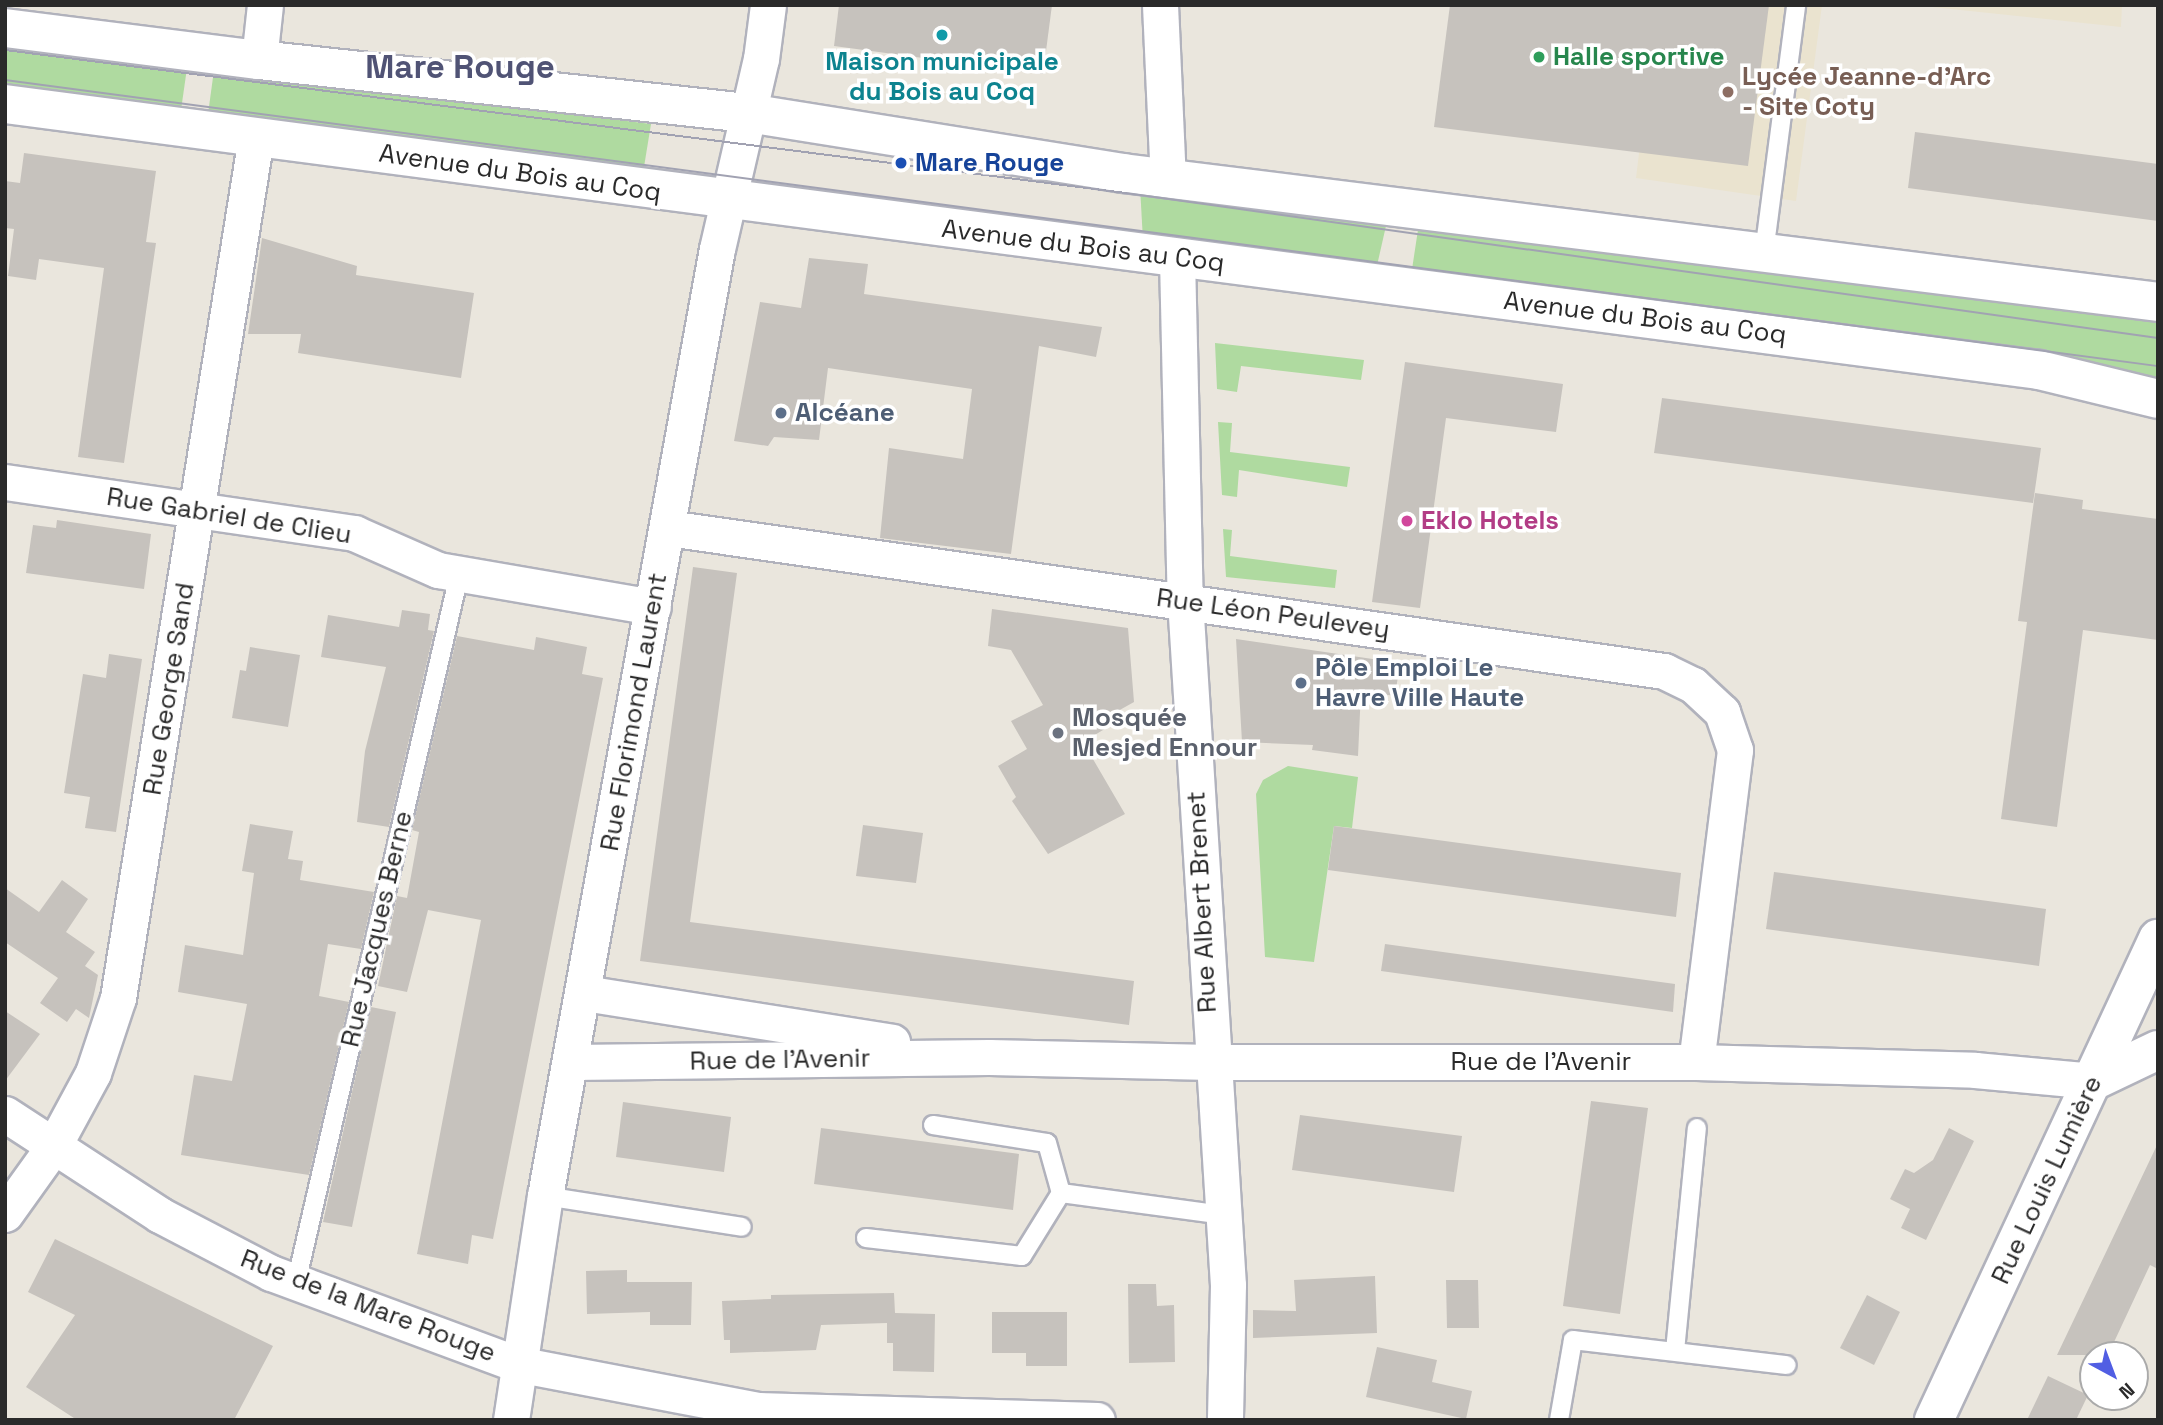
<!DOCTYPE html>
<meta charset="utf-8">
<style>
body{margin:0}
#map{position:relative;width:2163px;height:1425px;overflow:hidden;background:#eae6dd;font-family:"Space Grotesk",sans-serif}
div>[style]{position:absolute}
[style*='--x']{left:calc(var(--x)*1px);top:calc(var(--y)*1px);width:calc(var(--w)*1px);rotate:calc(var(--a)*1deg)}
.education>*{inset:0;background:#eae3cf}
.green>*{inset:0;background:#afdaa0}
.building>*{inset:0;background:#c6c2bd}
.roads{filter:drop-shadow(2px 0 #b1b2bc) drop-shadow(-2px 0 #b1b2bc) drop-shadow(0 2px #b1b2bc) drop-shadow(0 -2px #b1b2bc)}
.service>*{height:18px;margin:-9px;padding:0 9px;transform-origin:9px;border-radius:9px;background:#fff}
.minor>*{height:35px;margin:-17.5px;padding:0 17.5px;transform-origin:17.5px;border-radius:17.5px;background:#fff}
.tertiary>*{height:38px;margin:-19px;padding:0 19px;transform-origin:19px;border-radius:19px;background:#fff}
.secondary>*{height:38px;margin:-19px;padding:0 19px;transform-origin:19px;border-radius:19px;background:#fff}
.tram>*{height:2px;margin:-1px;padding:0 1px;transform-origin:1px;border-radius:1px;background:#a1a2b2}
.dots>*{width:19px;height:19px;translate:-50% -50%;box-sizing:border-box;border:4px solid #fff;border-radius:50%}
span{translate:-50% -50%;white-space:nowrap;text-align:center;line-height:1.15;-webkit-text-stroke:7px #fff;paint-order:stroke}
.leisure-label{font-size:26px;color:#27864d;font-weight:700}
.left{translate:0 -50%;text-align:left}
.culture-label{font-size:26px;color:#0d838f;font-weight:700}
.education-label{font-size:26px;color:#785e54;font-weight:700}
.transit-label{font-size:26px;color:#164399;font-weight:700}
.street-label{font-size:26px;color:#2a2a2a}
.service-label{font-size:26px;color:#4e5e75;font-weight:700}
.hotel-label{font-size:26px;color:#b23c85;font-weight:700}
.worship-label{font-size:26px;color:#5b616d;font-weight:700}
.district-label{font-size:33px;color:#505375;font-weight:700}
.frame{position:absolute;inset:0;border:7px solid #2a2a2a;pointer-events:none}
.north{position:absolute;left:2079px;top:1341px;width:70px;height:70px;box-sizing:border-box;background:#fff;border:2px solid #aaa;border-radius:50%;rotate:139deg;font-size:19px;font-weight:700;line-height:28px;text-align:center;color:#2a2a2a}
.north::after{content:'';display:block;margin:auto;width:24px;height:32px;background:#515ee3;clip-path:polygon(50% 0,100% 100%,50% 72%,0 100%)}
</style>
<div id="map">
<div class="education">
<i style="clip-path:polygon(1657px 5px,1822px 5px,1796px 201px,1636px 178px)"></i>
<i style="clip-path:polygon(1913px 5px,2122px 5px,2121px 27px)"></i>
</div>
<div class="green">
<i style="clip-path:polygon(5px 44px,187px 68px,181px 110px,5px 88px)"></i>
<i style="clip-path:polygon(214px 70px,651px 124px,643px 173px,208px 114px)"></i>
<i style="clip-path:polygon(1140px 186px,1388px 217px,1376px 270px,1143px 241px)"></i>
<i style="clip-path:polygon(1419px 223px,2158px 323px,2158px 380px,2050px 359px,1411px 276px)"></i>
<i style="clip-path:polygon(1215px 343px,1364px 360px,1361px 380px,1241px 366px,1237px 392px,1217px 389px)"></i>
<i style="clip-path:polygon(1218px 422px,1232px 423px,1230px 452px,1350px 467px,1347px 487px,1239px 470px,1237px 497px,1222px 495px)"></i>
<i style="clip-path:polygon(1223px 529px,1232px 530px,1230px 556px,1337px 570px,1335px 588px,1226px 577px)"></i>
<i style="clip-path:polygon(1288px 766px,1358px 777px,1352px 828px,1334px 826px,1314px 962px,1265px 957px,1256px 794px,1263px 780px)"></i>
</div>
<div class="building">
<i style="clip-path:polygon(839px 5px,1052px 5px,1043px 74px,834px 46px)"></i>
<i style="clip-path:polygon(1450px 5px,1769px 5px,1748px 166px,1434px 127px)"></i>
<i style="clip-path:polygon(1915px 132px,2158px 164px,2158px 221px,1908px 188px)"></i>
<i style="clip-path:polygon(24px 153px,156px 171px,146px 242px,156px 243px,124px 463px,78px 457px,104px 268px,39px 259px,36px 280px,8px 276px,14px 229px,5px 228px,5px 181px,20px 183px)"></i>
<i style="clip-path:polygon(262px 238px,357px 266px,356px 275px,474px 293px,461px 378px,298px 353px,301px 334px,248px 334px)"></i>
<i style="clip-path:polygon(809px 258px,868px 264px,864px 294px,1102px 327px,1096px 357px,1039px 346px,1011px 554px,880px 538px,889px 448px,963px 459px,972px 389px,828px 368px,819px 440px,774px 437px,768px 446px,734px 441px,760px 302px,801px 308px)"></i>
<i style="clip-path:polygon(1405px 362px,1563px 384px,1556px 432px,1446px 418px,1420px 608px,1372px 602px)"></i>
<i style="clip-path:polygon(1662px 398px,2041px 448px,2033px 503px,1654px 453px)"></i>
<i style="clip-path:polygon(2035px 493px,2083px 500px,2082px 509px,2158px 519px,2158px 640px,2083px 630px,2057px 827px,2001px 819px,2027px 622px,2018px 621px)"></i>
<i style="clip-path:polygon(57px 520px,151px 534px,144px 589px,26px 573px,33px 525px,56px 528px)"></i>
<i style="clip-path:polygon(693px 567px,737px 573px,690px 922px,1134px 981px,1129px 1025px,640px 961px)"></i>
<i style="clip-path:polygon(992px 609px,1128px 628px,1134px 702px,1109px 716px,1113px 724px,1083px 742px,1125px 814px,1048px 854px,1012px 801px,1016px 797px,998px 766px,1027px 749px,1011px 721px,1043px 705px,1011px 650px,988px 646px)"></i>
<i style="clip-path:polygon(402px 610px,430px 614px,428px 630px,434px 631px,389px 827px,357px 822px,365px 751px,386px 667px,321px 657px,328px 615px,399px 627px)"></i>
<i style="clip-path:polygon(457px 636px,534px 650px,536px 637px,587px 647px,582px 674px,603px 678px,493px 1239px,472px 1235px,468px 1264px,417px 1254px,481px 920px,428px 910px,407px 992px,378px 986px,397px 896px,407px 898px,419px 832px,412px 830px)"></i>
<i style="clip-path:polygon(1236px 639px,1400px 663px,1395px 696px,1361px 691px,1358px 756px,1312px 750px,1313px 745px,1242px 742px)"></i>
<i style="clip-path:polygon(250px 647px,300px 655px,288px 727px,232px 718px,240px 670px,246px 671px)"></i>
<i style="clip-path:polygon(109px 654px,142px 659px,116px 832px,85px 828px,90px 797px,64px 793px,83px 674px,106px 678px)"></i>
<i style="clip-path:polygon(250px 824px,293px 831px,288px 859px,303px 861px,300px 880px,374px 892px,361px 949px,328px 944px,319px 996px,349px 1002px,309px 1175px,181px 1155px,194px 1075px,232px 1081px,247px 1004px,178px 992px,185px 945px,243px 955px,254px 873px,242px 871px)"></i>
<i style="clip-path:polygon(863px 825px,923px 833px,916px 883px,856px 876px)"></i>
<i style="clip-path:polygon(1334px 826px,1681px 873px,1676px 917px,1328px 870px)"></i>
<i style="clip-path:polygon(1774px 872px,2046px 909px,2039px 966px,1766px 929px)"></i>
<i style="clip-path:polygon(62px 880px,88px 899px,66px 932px,95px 952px,85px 966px,98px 975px,89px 1018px,76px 1009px,67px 1022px,40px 1003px,58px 978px,5px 942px,5px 888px,39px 912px)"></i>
<i style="clip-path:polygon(1385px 944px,1675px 984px,1673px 1012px,1381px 971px)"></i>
<i style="clip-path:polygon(371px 1007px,396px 1012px,352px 1227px,323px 1222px)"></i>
<i style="clip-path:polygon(5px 1011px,40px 1034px,5px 1081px)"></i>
<i style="clip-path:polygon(1591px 1101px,1648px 1108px,1620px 1314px,1563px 1306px)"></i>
<i style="clip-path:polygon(623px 1102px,731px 1117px,724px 1172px,616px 1157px)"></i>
<i style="clip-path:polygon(1300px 1115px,1462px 1136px,1454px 1192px,1292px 1170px)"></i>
<i style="clip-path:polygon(821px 1128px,1019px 1154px,1013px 1210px,814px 1184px)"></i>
<i style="clip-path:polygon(1949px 1128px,1974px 1141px,1926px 1240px,1901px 1228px,1910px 1209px,1890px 1199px,1905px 1169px,1914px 1173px,1933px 1160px)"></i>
<i style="clip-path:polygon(2158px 1143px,2158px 1269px,2150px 1265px,2108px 1355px,2057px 1355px)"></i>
<i style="clip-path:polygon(55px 1239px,273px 1346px,234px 1420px,77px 1420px,26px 1387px,75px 1315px,28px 1292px)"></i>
<i style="clip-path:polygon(627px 1270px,627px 1282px,692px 1282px,691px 1325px,650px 1325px,650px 1312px,587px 1314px,586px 1271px)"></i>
<i style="clip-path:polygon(1375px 1276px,1377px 1333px,1253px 1338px,1253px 1310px,1296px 1311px,1294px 1280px)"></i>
<i style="clip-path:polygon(1446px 1280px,1478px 1280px,1479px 1328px,1447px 1328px)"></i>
<i style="clip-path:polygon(1128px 1284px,1156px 1284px,1157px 1306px,1174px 1305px,1175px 1362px,1129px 1363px)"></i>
<i style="clip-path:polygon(894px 1293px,895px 1313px,935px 1314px,934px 1372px,893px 1371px,893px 1343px,887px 1343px,887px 1323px,821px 1325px,816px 1350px,730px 1353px,730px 1340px,724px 1340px,722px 1301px,771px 1299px,771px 1295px)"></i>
<i style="clip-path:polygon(1867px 1295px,1900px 1312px,1874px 1365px,1840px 1348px)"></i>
<i style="clip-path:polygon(992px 1312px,1067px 1312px,1067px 1366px,1026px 1366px,1026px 1353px,992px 1353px)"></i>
<i style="clip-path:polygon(1377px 1347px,1437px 1360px,1432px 1382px,1472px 1391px,1466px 1419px,1366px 1397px)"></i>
<i style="clip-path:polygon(2048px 1376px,2088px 1395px,2076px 1420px,2027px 1420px)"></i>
</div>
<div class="roads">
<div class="service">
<i style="--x:1764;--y:253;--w:250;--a:-82.6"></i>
<i style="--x:933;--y:1125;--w:115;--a:9"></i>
<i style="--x:1047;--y:1143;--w:52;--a:74.4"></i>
<i style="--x:545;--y:1196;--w:199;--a:8.9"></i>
<i style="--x:866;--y:1238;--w:157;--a:6.6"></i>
<i style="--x:1022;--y:1256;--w:74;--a:-58.2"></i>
<i style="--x:1061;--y:1193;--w:163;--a:7.7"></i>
<i style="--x:296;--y:1283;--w:727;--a:-77.03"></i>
<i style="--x:1675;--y:1351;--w:224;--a:-84.4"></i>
<i style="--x:1559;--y:1420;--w:81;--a:-80.1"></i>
<i style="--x:1573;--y:1340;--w:215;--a:6.7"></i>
</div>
<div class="minor">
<i style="--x:1160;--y:5;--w:174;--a:87.4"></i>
<i style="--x:259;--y:60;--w:55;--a:-83.8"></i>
<i style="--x:1177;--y:258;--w:342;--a:88.7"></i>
<i style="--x:1185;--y:600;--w:686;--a:86.41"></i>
<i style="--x:1228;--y:1285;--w:135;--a:91.3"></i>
<i style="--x:5;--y:482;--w:353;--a:8.3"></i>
<i style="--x:354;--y:533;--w:92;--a:23.8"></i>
<i style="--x:438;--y:570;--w:218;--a:9.8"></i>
<i style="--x:668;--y:528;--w:1006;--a:8.17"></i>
<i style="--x:1664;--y:671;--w:32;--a:26"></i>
<i style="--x:1693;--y:685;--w:40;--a:43"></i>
<i style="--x:1722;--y:712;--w:40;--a:71.1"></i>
<i style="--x:1735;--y:750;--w:314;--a:97.1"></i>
<i style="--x:584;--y:993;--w:312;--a:9"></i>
<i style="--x:572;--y:1062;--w:417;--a:-0.7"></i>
<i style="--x:989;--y:1057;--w:222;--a:1.3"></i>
<i style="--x:1211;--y:1062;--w:485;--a:0"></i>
<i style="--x:1696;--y:1062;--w:279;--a:1.6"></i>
<i style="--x:1975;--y:1070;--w:119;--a:5.3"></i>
<i style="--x:5;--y:1114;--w:185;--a:33.1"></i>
<i style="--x:160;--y:1215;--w:125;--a:27.6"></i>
<i style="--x:271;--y:1273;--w:262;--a:20.3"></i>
<i style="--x:517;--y:1364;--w:245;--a:10.8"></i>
<i style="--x:758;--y:1410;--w:339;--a:1.7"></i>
<i style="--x:5;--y:1214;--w:82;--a:-54.4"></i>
<i style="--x:53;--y:1147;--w:84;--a:-61.6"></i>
<i style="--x:93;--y:1073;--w:79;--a:-71.6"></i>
<i style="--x:118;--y:998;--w:872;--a:-80.89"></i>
<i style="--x:511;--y:1420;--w:227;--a:-81.4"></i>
<i style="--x:545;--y:1196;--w:962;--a:-79.71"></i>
<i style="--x:717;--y:249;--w:195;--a:-77"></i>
<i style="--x:761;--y:59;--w:54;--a:-82.6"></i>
</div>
<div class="tertiary">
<i style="--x:2093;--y:1081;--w:72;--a:-25.5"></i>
</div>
<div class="secondary">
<i style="--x:5;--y:28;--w:256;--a:7.2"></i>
<i style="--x:259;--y:60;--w:492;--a:6.2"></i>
<i style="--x:748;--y:113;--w:380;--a:9.1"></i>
<i style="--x:1123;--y:173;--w:1043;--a:7.1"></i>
<i style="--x:5;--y:104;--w:2051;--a:7.45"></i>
<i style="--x:2039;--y:370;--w:122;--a:13.7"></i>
<i style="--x:1934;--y:1420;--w:531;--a:-65.03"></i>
</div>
</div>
<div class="tram">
<i style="--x:5;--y:50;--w:1130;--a:7.27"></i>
<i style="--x:1126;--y:193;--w:1042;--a:8"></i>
<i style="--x:5;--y:80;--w:2172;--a:7.57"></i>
</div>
<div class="dots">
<i style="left:942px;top:35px;background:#0f9aa8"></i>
<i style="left:1539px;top:57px;background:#2e9e5b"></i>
<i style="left:1728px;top:92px;background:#8d6e63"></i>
<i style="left:901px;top:163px;background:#1a4fb4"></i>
<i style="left:781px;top:413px;background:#5c6f8a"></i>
<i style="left:1407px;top:521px;background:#d1479c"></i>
<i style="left:1301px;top:683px;background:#5c6f8a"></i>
<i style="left:1058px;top:733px;background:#6b7280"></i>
</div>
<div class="leisure-label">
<span class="left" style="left:1553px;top:57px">Halle sportive</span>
</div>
<div class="culture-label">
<span style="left:942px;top:77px">Maison municipale<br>du Bois au Coq</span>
</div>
<div class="education-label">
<span class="left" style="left:1742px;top:92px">Lycée Jeanne-d'Arc<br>- Site Coty</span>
</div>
<div class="transit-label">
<span class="left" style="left:915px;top:163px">Mare Rouge</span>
</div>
<div class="street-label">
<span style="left:520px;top:173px;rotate:8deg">Avenue du Bois au Coq</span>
<span style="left:1083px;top:246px;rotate:7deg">Avenue du Bois au Coq</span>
<span style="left:1645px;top:318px;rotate:7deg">Avenue du Bois au Coq</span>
<span style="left:229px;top:516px;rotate:9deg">Rue Gabriel de Clieu</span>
<span style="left:1273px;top:614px;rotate:8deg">Rue Léon Peulevey</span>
<span style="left:169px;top:689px;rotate:-81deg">Rue George Sand</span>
<span style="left:634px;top:712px;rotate:-80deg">Rue Florimond Laurent</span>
<span style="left:1202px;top:902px;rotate:-93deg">Rue Albert Brenet</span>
<span style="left:377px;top:929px;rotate:-77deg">Rue Jacques Berne</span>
<span style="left:780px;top:1060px;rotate:-1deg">Rue de l'Avenir</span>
<span style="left:1541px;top:1062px">Rue de l'Avenir</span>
<span style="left:2047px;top:1180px;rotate:-65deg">Rue Louis Lumière</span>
<span style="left:368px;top:1306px;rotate:21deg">Rue de la Mare Rouge</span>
</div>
<div class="service-label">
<span class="left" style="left:795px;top:413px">Alcéane</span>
<span class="left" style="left:1315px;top:683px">Pôle Emploi Le<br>Havre Ville Haute</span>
</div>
<div class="hotel-label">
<span class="left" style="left:1421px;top:521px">Eklo Hotels</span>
</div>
<div class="worship-label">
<span class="left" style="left:1072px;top:733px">Mosquée<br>Mesjed Ennour</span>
</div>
<div class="district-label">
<span style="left:460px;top:68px">Mare Rouge</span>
</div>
<div class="frame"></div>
<div class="north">N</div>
</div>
